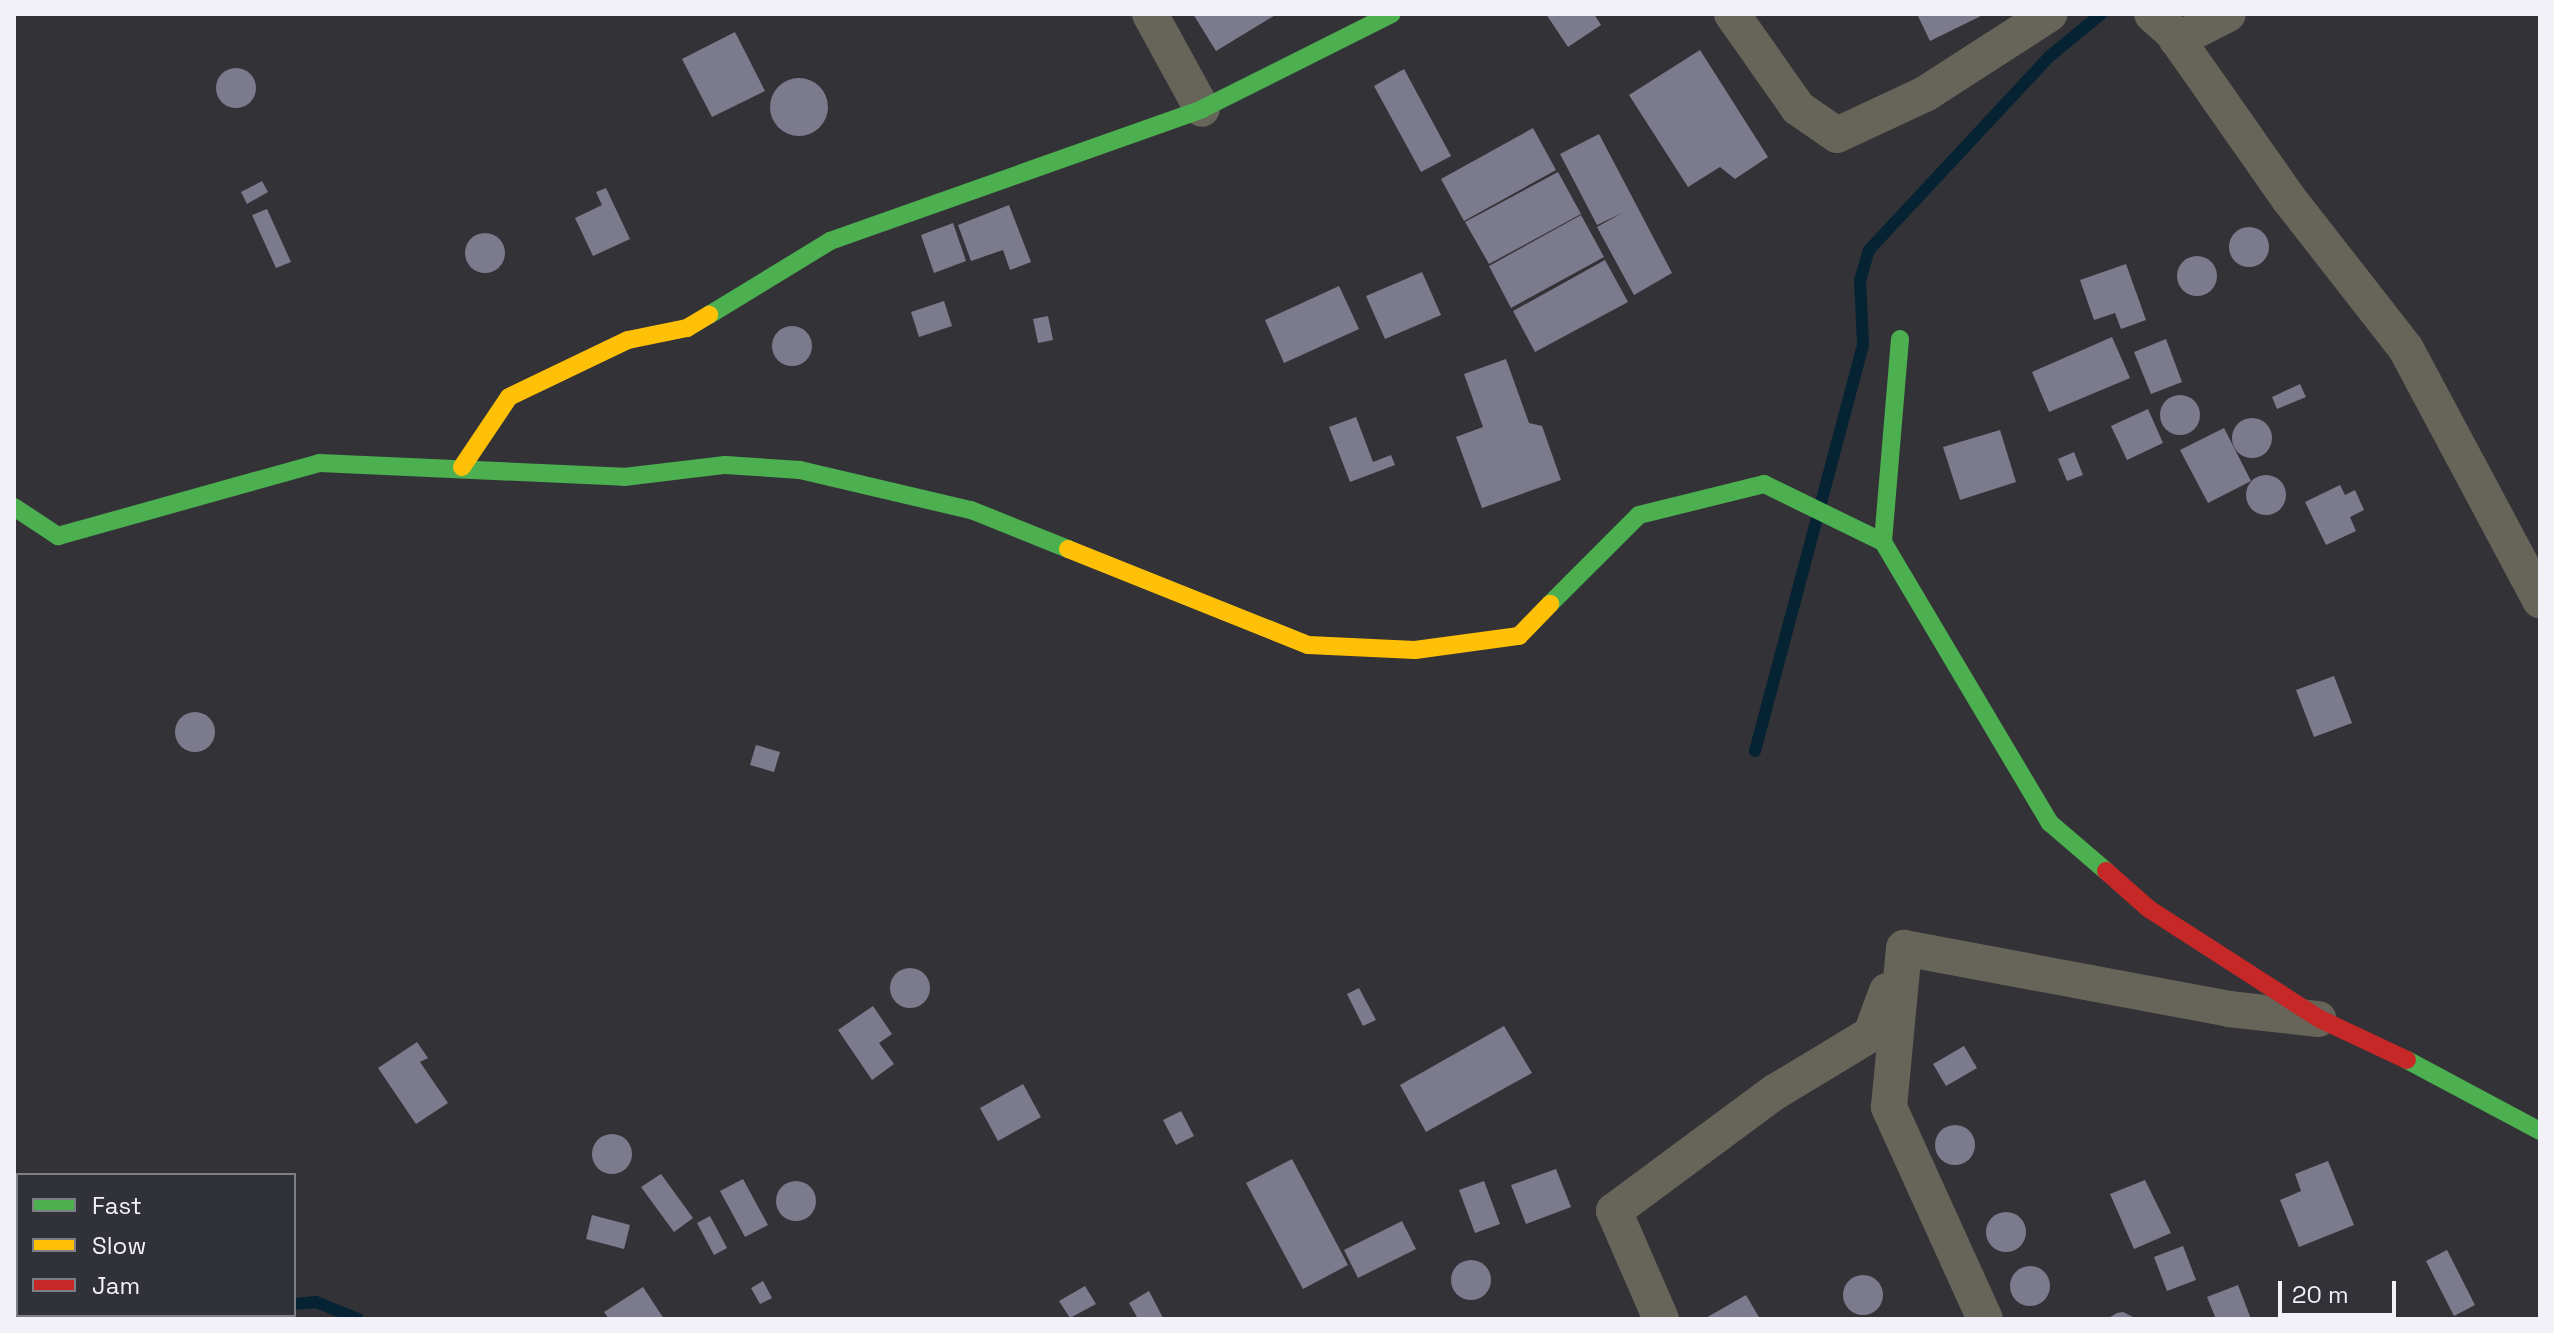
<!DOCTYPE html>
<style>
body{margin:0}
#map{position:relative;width:2554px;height:1333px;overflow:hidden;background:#333337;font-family:"Space Grotesk",sans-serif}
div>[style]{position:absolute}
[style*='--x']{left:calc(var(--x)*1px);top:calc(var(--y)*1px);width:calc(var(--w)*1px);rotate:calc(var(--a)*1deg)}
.stream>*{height:12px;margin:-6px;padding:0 6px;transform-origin:6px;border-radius:6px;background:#052332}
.building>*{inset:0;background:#7c7a8d}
.round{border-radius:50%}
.street>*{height:36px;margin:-18px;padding:0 18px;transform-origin:18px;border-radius:18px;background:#67645a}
.fast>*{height:18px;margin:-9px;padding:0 9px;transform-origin:9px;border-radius:9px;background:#4caf50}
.slow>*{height:18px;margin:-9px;padding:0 9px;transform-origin:9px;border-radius:9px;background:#ffc107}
.jam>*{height:18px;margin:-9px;padding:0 9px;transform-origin:9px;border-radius:9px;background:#c62828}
span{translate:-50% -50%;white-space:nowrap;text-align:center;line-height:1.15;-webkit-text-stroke:8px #313139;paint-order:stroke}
.frame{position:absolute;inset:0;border:16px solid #f2f1f7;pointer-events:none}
.legend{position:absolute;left:16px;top:1173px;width:280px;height:144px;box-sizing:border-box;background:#313139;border:2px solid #7e7e85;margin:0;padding:10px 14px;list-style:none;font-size:24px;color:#f2f1f7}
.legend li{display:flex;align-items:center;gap:16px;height:40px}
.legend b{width:40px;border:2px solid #7e7e85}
.scale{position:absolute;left:2278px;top:1281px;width:118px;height:36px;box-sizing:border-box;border:4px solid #f2f1f7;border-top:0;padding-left:10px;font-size:24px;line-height:28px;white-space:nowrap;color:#f2f1f7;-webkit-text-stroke:6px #313139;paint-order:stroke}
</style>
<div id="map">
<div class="stream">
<i style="--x:1755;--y:751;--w:421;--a:-75.1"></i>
<i style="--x:1863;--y:344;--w:63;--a:-92.7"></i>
<i style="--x:1860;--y:281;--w:32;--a:-74"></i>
<i style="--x:1869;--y:250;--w:265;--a:-47"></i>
<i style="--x:2050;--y:56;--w:66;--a:-39.5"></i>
<i style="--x:14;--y:1283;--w:4;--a:14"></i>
<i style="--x:294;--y:1304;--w:22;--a:-5"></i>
<i style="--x:316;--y:1302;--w:45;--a:22"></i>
<i style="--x:118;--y:1315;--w:55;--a:0"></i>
</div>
<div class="building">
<i style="clip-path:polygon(1193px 14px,1277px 14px,1216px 51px)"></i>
<i style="clip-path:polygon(1546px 14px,1594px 14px,1601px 25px,1568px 47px)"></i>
<i style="clip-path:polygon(1917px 14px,1985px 14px,1930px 41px)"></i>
<i style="clip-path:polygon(735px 32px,765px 91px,712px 117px,682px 59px)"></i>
<i style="clip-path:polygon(1700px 50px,1768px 157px,1735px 179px,1720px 167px,1688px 187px,1629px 95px)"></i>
<i class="round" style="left:216px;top:68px;width:40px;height:40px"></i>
<i style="clip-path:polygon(1404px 69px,1451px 156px,1421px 172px,1374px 86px)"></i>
<i class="round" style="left:770px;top:78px;width:58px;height:58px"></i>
<i style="clip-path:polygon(1533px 128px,1556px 170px,1464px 221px,1441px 179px)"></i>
<i style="clip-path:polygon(1599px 134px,1672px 273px,1634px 295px,1597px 227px,1622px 213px,1597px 225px,1560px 154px)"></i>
<i style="clip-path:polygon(1558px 172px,1581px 214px,1489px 264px,1465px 222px)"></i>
<i style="clip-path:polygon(262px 181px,268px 192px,247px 204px,241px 192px)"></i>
<i style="clip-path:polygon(606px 188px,630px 239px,593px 256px,575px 218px,602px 205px,596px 192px)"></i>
<i style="clip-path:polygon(1009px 205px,1031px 262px,1010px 270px,1003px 250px,971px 261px,958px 225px)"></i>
<i style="clip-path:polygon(267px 209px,291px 262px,276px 268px,252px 215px)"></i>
<i style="clip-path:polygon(1581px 215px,1604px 257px,1511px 308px,1489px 266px)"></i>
<i style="clip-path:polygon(953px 223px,966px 261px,934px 273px,921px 235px)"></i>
<i class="round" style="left:2229px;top:227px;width:40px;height:40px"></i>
<i class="round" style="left:465px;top:233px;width:40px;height:40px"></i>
<i class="round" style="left:2177px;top:256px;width:40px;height:40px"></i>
<i style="clip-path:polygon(1605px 260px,1628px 302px,1535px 352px,1513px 311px)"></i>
<i style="clip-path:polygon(2126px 264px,2146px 320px,2121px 329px,2115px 313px,2094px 320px,2080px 280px)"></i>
<i style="clip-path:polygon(1422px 272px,1441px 315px,1385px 339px,1366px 296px)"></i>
<i style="clip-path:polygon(1339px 286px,1359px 329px,1284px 363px,1265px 320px)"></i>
<i style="clip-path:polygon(944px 301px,952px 326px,919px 337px,911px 312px)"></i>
<i style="clip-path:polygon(1048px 316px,1053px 340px,1038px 343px,1033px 319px)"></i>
<i class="round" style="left:772px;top:326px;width:40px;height:40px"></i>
<i style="clip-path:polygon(2112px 337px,2130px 378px,2049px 412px,2032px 372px)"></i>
<i style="clip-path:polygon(2166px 339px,2182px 382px,2151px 394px,2134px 352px)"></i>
<i style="clip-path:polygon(1506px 359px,1529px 423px,1542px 426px,1561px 480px,1482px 508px,1456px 437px,1483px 427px,1464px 374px)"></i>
<i style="clip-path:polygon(2300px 384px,2306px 397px,2277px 409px,2272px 397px)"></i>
<i class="round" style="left:2160px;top:395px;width:40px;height:40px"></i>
<i style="clip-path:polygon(2148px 409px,2163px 443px,2127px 460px,2111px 426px)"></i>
<i style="clip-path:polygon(1356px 417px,1373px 462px,1391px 455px,1395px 465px,1350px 482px,1329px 427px)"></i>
<i class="round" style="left:2232px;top:418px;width:40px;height:40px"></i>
<i style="clip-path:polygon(2224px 428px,2251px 481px,2208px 503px,2180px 450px)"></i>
<i style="clip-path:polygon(2000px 430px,2016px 482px,1960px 500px,1943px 447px)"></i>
<i style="clip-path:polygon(2074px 452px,2083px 475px,2067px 481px,2058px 459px)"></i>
<i class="round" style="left:2246px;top:475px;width:40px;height:40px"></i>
<i style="clip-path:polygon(2340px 485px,2345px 495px,2355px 490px,2364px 510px,2350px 517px,2356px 531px,2326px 545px,2305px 502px)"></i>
<i style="clip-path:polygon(2334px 676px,2352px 723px,2314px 737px,2296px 690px)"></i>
<i class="round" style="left:175px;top:712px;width:40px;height:40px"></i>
<i style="clip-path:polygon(756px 745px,780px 752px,774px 772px,750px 765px)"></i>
<i class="round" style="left:890px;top:968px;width:40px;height:40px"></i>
<i style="clip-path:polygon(1359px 988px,1376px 1020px,1363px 1026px,1347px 994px)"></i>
<i style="clip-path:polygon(873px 1006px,892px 1034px,879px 1043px,894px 1064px,872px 1080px,838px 1030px)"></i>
<i style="clip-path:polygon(1504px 1026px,1532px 1073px,1426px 1132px,1400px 1085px)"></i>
<i style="clip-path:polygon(417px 1042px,428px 1058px,420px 1062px,448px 1103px,416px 1124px,378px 1068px)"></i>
<i style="clip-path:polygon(1964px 1046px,1977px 1068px,1946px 1086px,1933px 1064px)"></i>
<i style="clip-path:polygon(1023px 1084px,1041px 1117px,998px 1141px,980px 1108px)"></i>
<i style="clip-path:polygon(1181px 1111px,1194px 1136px,1176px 1145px,1163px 1120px)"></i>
<i class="round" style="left:1935px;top:1125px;width:40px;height:40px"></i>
<i class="round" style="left:592px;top:1134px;width:40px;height:40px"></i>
<i style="clip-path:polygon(1292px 1159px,1348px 1265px,1303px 1289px,1246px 1183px)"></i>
<i style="clip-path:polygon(2328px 1161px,2354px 1225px,2299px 1247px,2280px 1200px,2301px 1191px,2295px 1174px)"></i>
<i style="clip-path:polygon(1556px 1169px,1571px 1207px,1526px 1224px,1511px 1185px)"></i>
<i style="clip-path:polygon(661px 1174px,693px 1218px,674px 1232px,641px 1187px)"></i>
<i style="clip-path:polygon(743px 1179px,768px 1225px,745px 1237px,720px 1191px)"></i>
<i style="clip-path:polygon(2145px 1180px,2171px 1233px,2134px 1249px,2110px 1194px)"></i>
<i class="round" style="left:776px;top:1181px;width:40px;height:40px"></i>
<i style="clip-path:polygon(1484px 1181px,1500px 1224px,1475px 1233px,1459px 1190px)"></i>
<i class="round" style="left:1986px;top:1212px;width:40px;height:40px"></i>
<i style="clip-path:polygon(592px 1215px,630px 1225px,624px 1249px,586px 1239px)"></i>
<i style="clip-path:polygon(710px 1216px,727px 1248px,714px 1255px,697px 1223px)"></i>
<i style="clip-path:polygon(1402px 1221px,1416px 1249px,1358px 1278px,1344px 1250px)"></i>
<i style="clip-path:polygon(2183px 1246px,2196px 1280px,2167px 1291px,2154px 1257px)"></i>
<i style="clip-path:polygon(2447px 1250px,2475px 1305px,2454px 1316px,2426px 1261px)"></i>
<i class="round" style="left:1451px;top:1260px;width:40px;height:40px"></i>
<i class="round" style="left:2010px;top:1266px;width:40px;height:40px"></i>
<i class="round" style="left:1843px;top:1275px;width:40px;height:40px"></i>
<i style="clip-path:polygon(763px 1281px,772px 1298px,760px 1304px,751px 1288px)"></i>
<i style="clip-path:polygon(2238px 1285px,2251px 1319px,2216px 1319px,2207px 1297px)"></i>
<i style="clip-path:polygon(1085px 1286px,1096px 1304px,1070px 1318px,1059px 1301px)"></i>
<i style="clip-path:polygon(643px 1287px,664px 1319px,609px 1319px,604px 1312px)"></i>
<i style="clip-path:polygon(1149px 1291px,1163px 1318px,1161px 1319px,1138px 1319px,1129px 1303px)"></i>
<i style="clip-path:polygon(1746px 1295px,1760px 1319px,1704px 1319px)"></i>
<i style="clip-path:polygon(2123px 1312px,2137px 1319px,2107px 1319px,2117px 1313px)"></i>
</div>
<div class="street">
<i style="--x:1150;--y:14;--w:108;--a:61.3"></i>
<i style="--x:1732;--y:14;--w:115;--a:54.9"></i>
<i style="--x:1798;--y:108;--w:47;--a:34.7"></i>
<i style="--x:1837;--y:135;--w:97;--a:-25"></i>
<i style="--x:1925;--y:94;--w:148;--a:-32.8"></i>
<i style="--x:2152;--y:14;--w:27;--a:42"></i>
<i style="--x:2172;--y:32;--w:204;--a:55"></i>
<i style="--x:2289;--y:199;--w:190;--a:52"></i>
<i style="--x:2406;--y:349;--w:285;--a:61.9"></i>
<i style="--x:2177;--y:40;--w:57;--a:-27"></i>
<i style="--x:1661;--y:1319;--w:118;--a:-113.5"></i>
<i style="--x:1614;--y:1211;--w:200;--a:-36.5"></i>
<i style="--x:1775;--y:1092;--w:112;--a:-31.1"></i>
<i style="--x:1871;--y:1034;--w:46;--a:-69.6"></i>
<i style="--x:1985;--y:1319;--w:233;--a:-114.4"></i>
<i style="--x:1889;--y:1107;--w:160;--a:-84.6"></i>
<i style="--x:1904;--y:948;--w:331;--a:10.6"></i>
<i style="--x:2229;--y:1009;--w:90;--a:6.4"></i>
</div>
<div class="fast">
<i style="--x:709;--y:315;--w:142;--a:-31.4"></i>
<i style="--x:830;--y:241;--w:395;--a:-19.5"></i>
<i style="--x:1202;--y:109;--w:212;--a:-26.6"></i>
<i style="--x:1900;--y:339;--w:204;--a:94.8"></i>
<i style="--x:1883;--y:542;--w:327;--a:59.3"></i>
<i style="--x:2050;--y:823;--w:74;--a:40.6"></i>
<i style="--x:14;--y:507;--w:53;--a:33.4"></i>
<i style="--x:58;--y:536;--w:272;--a:-15.6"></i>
<i style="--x:320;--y:463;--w:304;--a:2.6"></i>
<i style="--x:624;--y:477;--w:102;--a:-6.8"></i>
<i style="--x:725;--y:465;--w:75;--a:3.8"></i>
<i style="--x:800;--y:470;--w:176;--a:13.2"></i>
<i style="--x:971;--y:510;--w:105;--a:21.9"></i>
<i style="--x:1550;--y:604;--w:126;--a:-45"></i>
<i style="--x:1639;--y:515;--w:129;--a:-13.9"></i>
<i style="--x:1764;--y:484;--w:132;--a:26"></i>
<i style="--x:2407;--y:1060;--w:151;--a:28.1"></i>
</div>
<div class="slow">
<i style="--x:462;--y:467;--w:84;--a:-56.1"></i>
<i style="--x:509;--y:397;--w:132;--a:-25.6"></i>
<i style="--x:628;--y:340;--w:60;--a:-11.5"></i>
<i style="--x:687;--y:328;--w:26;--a:-31"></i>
<i style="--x:1068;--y:549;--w:258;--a:21.8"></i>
<i style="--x:1308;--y:645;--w:107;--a:2.7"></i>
<i style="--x:1415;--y:650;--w:105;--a:-7.7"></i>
<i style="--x:1519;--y:636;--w:45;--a:-45.9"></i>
</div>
<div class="jam">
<i style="--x:2106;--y:871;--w:57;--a:41.5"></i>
<i style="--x:2149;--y:909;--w:203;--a:32.8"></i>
<i style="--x:2320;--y:1019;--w:96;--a:25.2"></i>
</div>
<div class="frame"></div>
<ul class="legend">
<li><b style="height:10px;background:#4caf50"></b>Fast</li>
<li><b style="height:10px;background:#ffc107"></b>Slow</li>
<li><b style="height:10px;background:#c62828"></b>Jam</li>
</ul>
<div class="scale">20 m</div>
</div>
